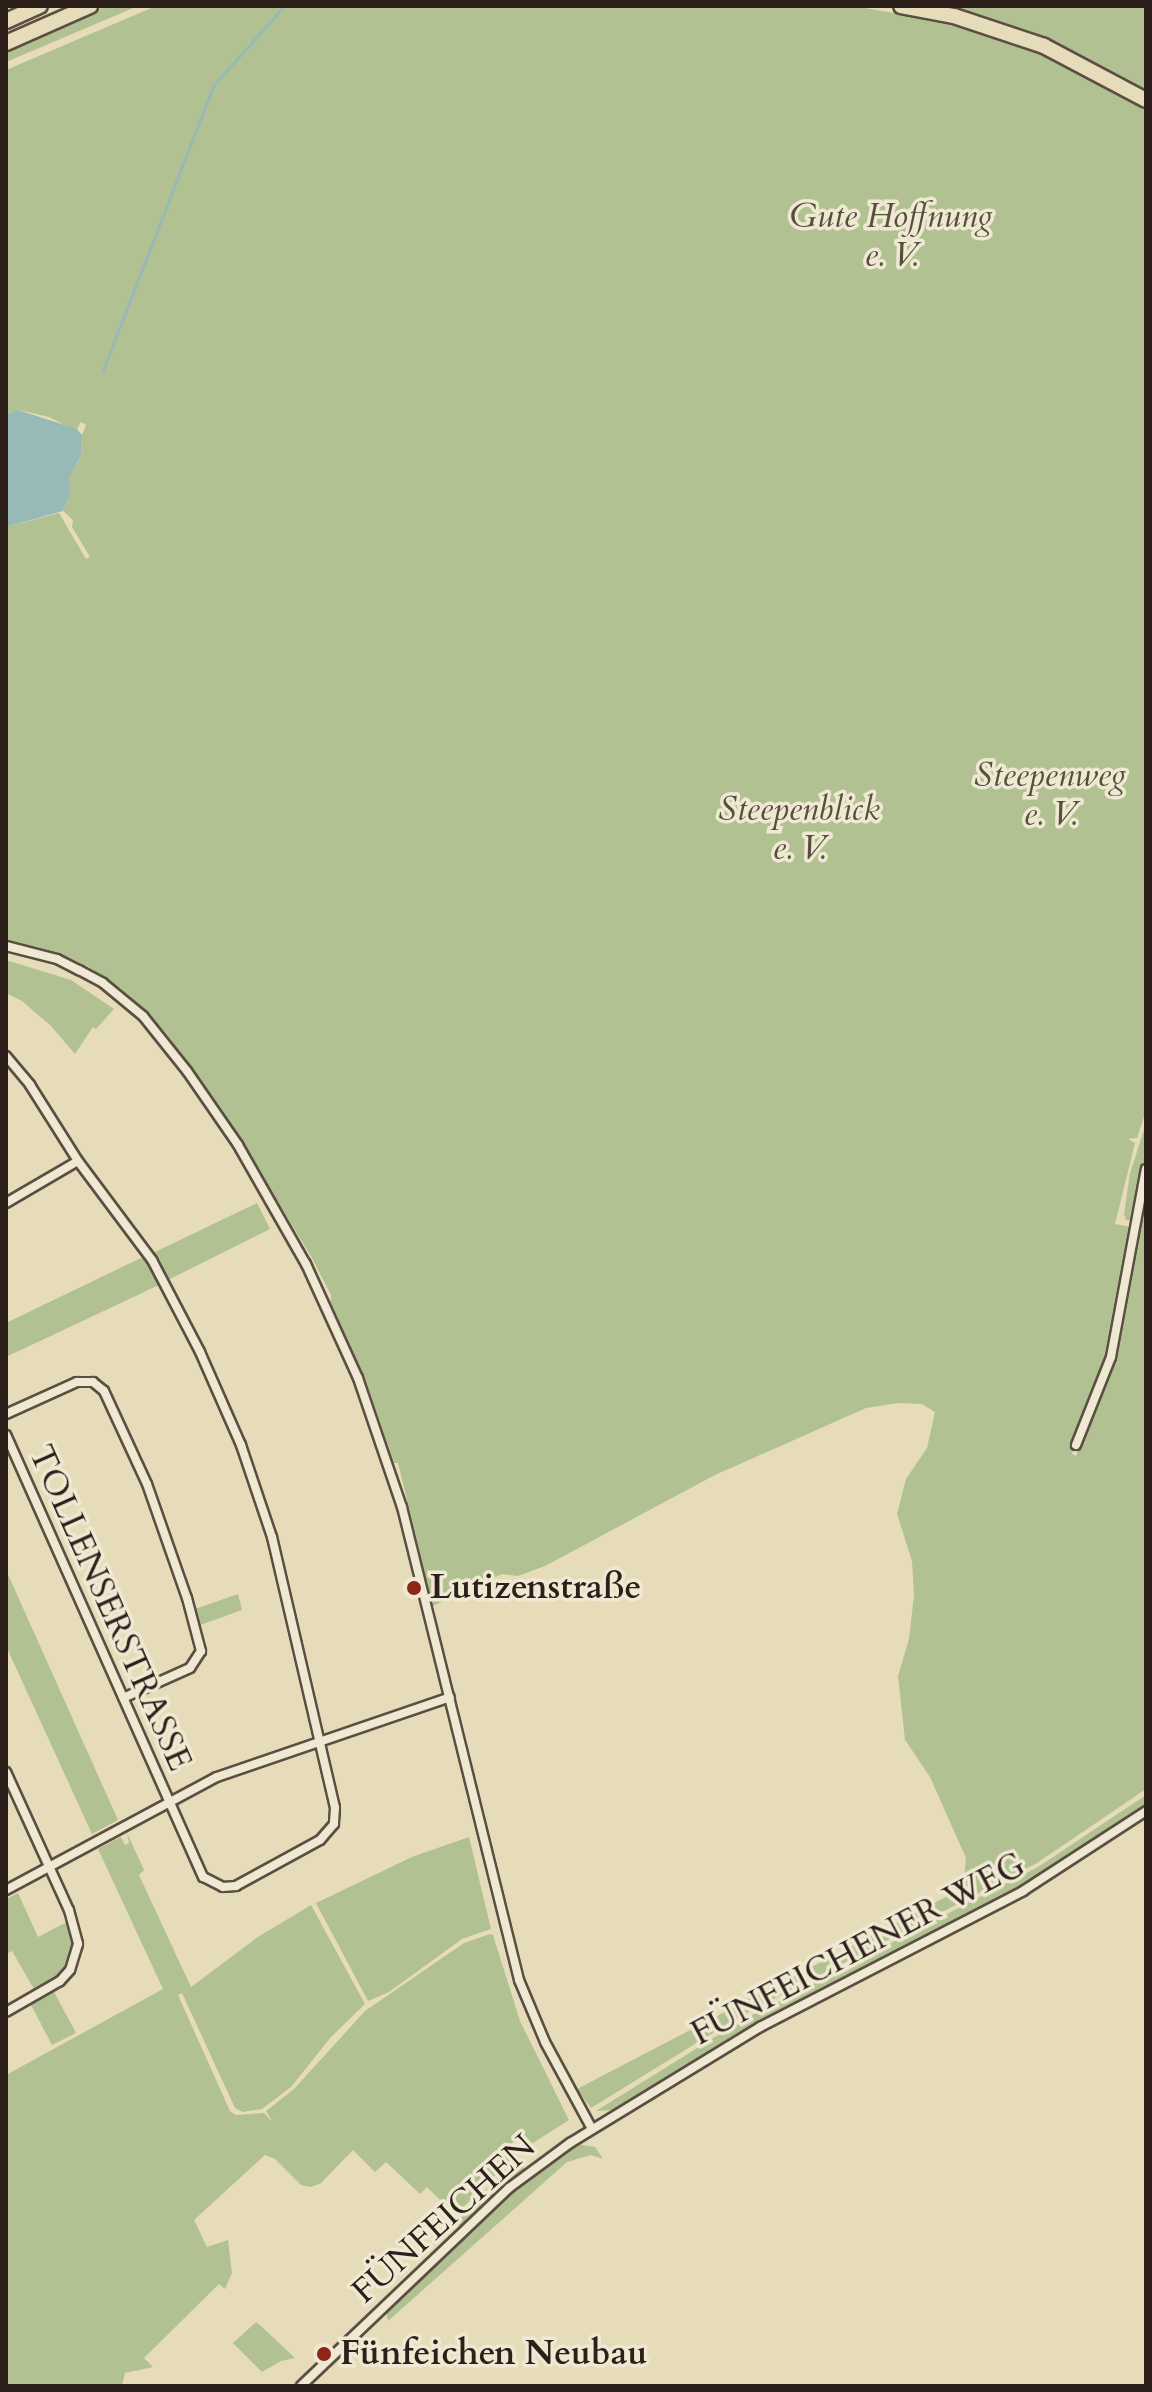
<!DOCTYPE html>
<meta charset="utf-8">
<style>
body{margin:0}
#map{position:relative;width:1152px;height:2392px;overflow:hidden;background:#e6dcb9;font-family:Cardo,serif}
div>[style]{position:absolute}
[style*='--x']{left:calc(var(--x)*1px);top:calc(var(--y)*1px);width:calc(var(--w)*1px);rotate:calc(var(--a)*1deg)}
.green>*{inset:0;background:#b1c192}
.water>*{inset:0;background:#98bab7}
.stream>*{height:3px;margin:-1.5px;padding:0 1.5px;transform-origin:1.5px;border-radius:1.5px;background:#98bab7}
.roads{filter:drop-shadow(2px 0 #5b4e42) drop-shadow(-2px 0 #5b4e42) drop-shadow(0 2px #5b4e42) drop-shadow(0 -2px #5b4e42)}
.minor>*{height:8px;margin:-4px;padding:0 4px;transform-origin:4px;border-radius:4px;background:#efe8d2}
.primary>*{height:14px;margin:-7px;padding:0 7px;transform-origin:7px;border-radius:7px;background:#e6dcb9}
.dots>*{width:22px;height:22px;translate:-50% -50%;box-sizing:border-box;border:4px solid #efe8d2;border-radius:50%}
span{translate:-50% -50%;white-space:nowrap;text-align:center;line-height:1.15;-webkit-text-stroke:7px #efe8d2;paint-order:stroke}
.park-label{font-size:34px;color:#55503e;font-style:italic}
.poi-label{font-size:34px;color:#2d1f1a;font-weight:700}
.left{translate:0 -50%;text-align:left}
.street-label{font-size:34px;color:#2d1f1a}
.frame{position:absolute;inset:0;border:8px solid #2d1f1a;pointer-events:none}
</style>
<div id="map">
<div class="green">
<i style="clip-path:polygon(107px 6px,138px 6px,6px 62px,6px 48px)"></i>
<i style="clip-path:polygon(156px 6px,853px 6px,952px 23px,1002px 39px,1070px 66px,1146px 109px,1146px 1111px,1137px 1138px,1128px 1139px,1135px 1143px,1115px 1224px,1131px 1227px,1108px 1359px,1103px 1361px,1105px 1366px,1072px 1454px,1076px 1456px,1097px 1405px,1113px 1358px,1142px 1209px,1146px 1208px,1146px 1789px,1037px 1863px,737px 2018px,591px 2108px,577px 2089px,963px 1888px,966px 1858px,930px 1777px,905px 1740px,898px 1676px,909px 1639px,914px 1595px,912px 1561px,897px 1514px,906px 1479px,927px 1448px,935px 1412px,922px 1404px,898px 1403px,866px 1408px,715px 1475px,545px 1566px,518px 1576px,502px 1574px,433px 1606px,398px 1463px,394px 1463px,365px 1378px,331px 1303px,331px 1295px,312px 1258px,230px 1123px,165px 1032px,120px 988px,89px 967px,60px 954px,6px 941px,6px 527px,59px 513px,86px 559px,90px 557px,72px 527px,73px 520px,63px 511px,70px 496px,68px 478px,81px 456px,82px 435px,86px 425px,81px 422px,77px 429px,72px 429px,49px 417px,19px 410px,6px 415px,6px 70px)"></i>
<i style="clip-path:polygon(939px 6px,1146px 6px,1146px 92px,1045px 39px)"></i>
<i style="clip-path:polygon(6px 960px,71px 980px,114px 1009px,96px 1029px,93px 1027px,75px 1054px,51px 1026px,22px 1001px,6px 993px)"></i>
<i style="clip-path:polygon(1146px 1124px,1146px 1160px,1132px 1221px,1126px 1220px,1124px 1214px,1130px 1173px)"></i>
<i style="clip-path:polygon(257px 1203px,270px 1229px,168px 1280px,153px 1253px)"></i>
<i style="clip-path:polygon(145px 1256px,161px 1284px,6px 1357px,6px 1323px)"></i>
<i style="clip-path:polygon(6px 1570px,118px 1820px,92px 1834px,6px 1646px)"></i>
<i style="clip-path:polygon(238px 1594px,242px 1610px,200px 1625px,195px 1609px)"></i>
<i style="clip-path:polygon(1146px 1795px,1146px 1805px,1020px 1887px,757px 2021px,612px 2110px,596px 2111px,739px 2022px,1038px 1867px)"></i>
<i style="clip-path:polygon(127px 1833px,144px 1870px,139px 1875px,191px 1987px,258px 1937px,311px 1905px,365px 2004px,331px 2037px,291px 2087px,262px 2109px,243px 2112px,235px 2108px,182px 1993px,178px 1995px,230px 2111px,236px 2115px,264px 2113px,272px 2121px,266px 2111px,294px 2089px,365px 2011px,464px 1943px,490px 1934px,493px 1935px,520px 2021px,569px 2120px,522px 2150px,522px 2137px,512px 2143px,510px 2153px,517px 2154px,449px 2221px,453px 2213px,427px 2187px,420px 2194px,386px 2162px,375px 2172px,353px 2150px,321px 2183px,311px 2187px,301px 2185px,275px 2159px,265px 2155px,194px 2220px,207px 2247px,228px 2240px,232px 2273px,225px 2289px,219px 2284px,144px 2358px,153px 2367px,125px 2373px,122px 2386px,6px 2386px,6px 2075px,163px 1989px,98px 1849px,121px 1837px,125px 1845px,129px 1843px)"></i>
<i style="clip-path:polygon(469px 1837px,491px 1929px,462px 1939px,389px 1992px,368px 2001px,316px 1903px,412px 1857px)"></i>
<i style="clip-path:polygon(18px 1893px,38px 1937px,69px 1921px,74px 1945px,67px 1969px,35px 1991px,12px 1951px,6px 1954px,6px 1899px)"></i>
<i style="clip-path:polygon(53px 1990px,76px 2033px,52px 2045px,30px 2003px)"></i>
<i style="clip-path:polygon(577px 2144px,595px 2147px,603px 2159px,591px 2155px,567px 2162px,388px 2321px,386px 2311px,512px 2192px)"></i>
<i style="clip-path:polygon(518px 2158px,524px 2168px,461px 2226px,451px 2224px)"></i>
<i style="clip-path:polygon(256px 2322px,262px 2327px,295px 2358px,281px 2361px,262px 2372px,233px 2343px)"></i>
</div>
<div class="water">
<i style="clip-path:polygon(18px 410px,77px 429px,82px 435px,81px 455px,69px 478px,70px 496px,63px 511px,6px 527px,6px 415px)"></i>
</div>
<div class="stream">
<i style="--x:103;--y:370;--w:305;--a:-68.8"></i>
<i style="--x:213;--y:86;--w:107;--a:-48.4"></i>
</div>
<div class="roads">
<div class="minor">
<i style="--x:6;--y:946;--w:53;--a:14.3"></i>
<i style="--x:57;--y:959;--w:25;--a:27"></i>
<i style="--x:79;--y:970;--w:27;--a:28"></i>
<i style="--x:103;--y:983;--w:52;--a:39.5"></i>
<i style="--x:143;--y:1016;--w:70;--a:51.3"></i>
<i style="--x:187;--y:1071;--w:90;--a:55.4"></i>
<i style="--x:238;--y:1145;--w:137;--a:60.3"></i>
<i style="--x:306;--y:1264;--w:125;--a:65.5"></i>
<i style="--x:358;--y:1378;--w:136;--a:71.2"></i>
<i style="--x:402;--y:1507;--w:487;--a:76.1"></i>
<i style="--x:519;--y:1980;--w:67;--a:67.2"></i>
<i style="--x:545;--y:2042;--w:99;--a:61.6"></i>
<i style="--x:6;--y:1056;--w:38;--a:50"></i>
<i style="--x:30;--y:1085;--w:90;--a:57.7"></i>
<i style="--x:78;--y:1161;--w:124;--a:53.2"></i>
<i style="--x:152;--y:1260;--w:104;--a:62.4"></i>
<i style="--x:200;--y:1352;--w:102;--a:66.2"></i>
<i style="--x:241;--y:1445;--w:97;--a:71.4"></i>
<i style="--x:272;--y:1537;--w:278;--a:76.9"></i>
<i style="--x:335;--y:1808;--w:16;--a:94"></i>
<i style="--x:334;--y:1824;--w:21;--a:131"></i>
<i style="--x:320;--y:1840;--w:96;--a:151.3"></i>
<i style="--x:236;--y:1886;--w:13;--a:176"></i>
<i style="--x:223;--y:1887;--w:22;--a:-153"></i>
<i style="--x:203;--y:1877;--w:484;--a:-114"></i>
<i style="--x:6;--y:1203;--w:83;--a:-30.3"></i>
<i style="--x:6;--y:1414;--w:78;--a:-24.3"></i>
<i style="--x:77;--y:1382;--w:16;--a:0"></i>
<i style="--x:93;--y:1382;--w:14;--a:39"></i>
<i style="--x:104;--y:1391;--w:102;--a:65.2"></i>
<i style="--x:147;--y:1484;--w:121;--a:70.7"></i>
<i style="--x:187;--y:1598;--w:55;--a:75.2"></i>
<i style="--x:201;--y:1651;--w:20;--a:123"></i>
<i style="--x:190;--y:1668;--w:73;--a:155.9"></i>
<i style="--x:1076;--y:1445;--w:95;--a:-68.3"></i>
<i style="--x:1111;--y:1357;--w:191;--a:-79.5"></i>
<i style="--x:6;--y:1772;--w:152;--a:65.5"></i>
<i style="--x:69;--y:1910;--w:35;--a:75"></i>
<i style="--x:78;--y:1944;--w:27;--a:107"></i>
<i style="--x:70;--y:1970;--w:15;--a:132"></i>
<i style="--x:60;--y:1981;--w:62;--a:150.1"></i>
<i style="--x:6;--y:1890;--w:239;--a:-28.2"></i>
<i style="--x:217;--y:1777;--w:246;--a:-18.9"></i>
<i style="--x:301;--y:2386;--w:287;--a:-43.6"></i>
<i style="--x:509;--y:2188;--w:76;--a:-36.4"></i>
<i style="--x:570;--y:2143;--w:223;--a:-31.4"></i>
<i style="--x:760;--y:2027;--w:296;--a:-27.3"></i>
<i style="--x:1023;--y:1891;--w:147;--a:-33"></i>
</div>
<div class="primary">
<i style="--x:901;--y:6;--w:54;--a:10.7"></i>
<i style="--x:954;--y:16;--w:95;--a:18.4"></i>
<i style="--x:1044;--y:46;--w:115;--a:27.9"></i>
<i style="--x:6;--y:21;--w:37;--a:-24"></i>
<i style="--x:6;--y:43;--w:92;--a:-23.8"></i>
</div>
</div>
<div class="dots">
<i style="left:414px;top:1588px;background:#8f2418"></i>
<i style="left:324px;top:2354px;background:#8f2418"></i>
</div>
<div class="park-label">
<span style="left:891px;top:236px">Gute Hoffnung<br>e. V.</span>
<span style="left:1050px;top:795px">Steepenweg<br>e. V.</span>
<span style="left:799px;top:829px">Steepenblick<br>e. V.</span>
</div>
<div class="poi-label">
<span class="left" style="left:430px;top:1588px">Lutizenstraße</span>
<span class="left" style="left:340px;top:2354px">Fünfeichen Neubau</span>
</div>
<div class="street-label">
<span style="left:110px;top:1608px;rotate:66deg">TOLLENSERSTRASSE</span>
<span style="left:858px;top:1949px;rotate:-28deg">FÜNFEICHENER WEG</span>
<span style="left:444px;top:2219px;rotate:-42deg">FÜNFEICHEN</span>
</div>
<div class="frame"></div>
</div>
